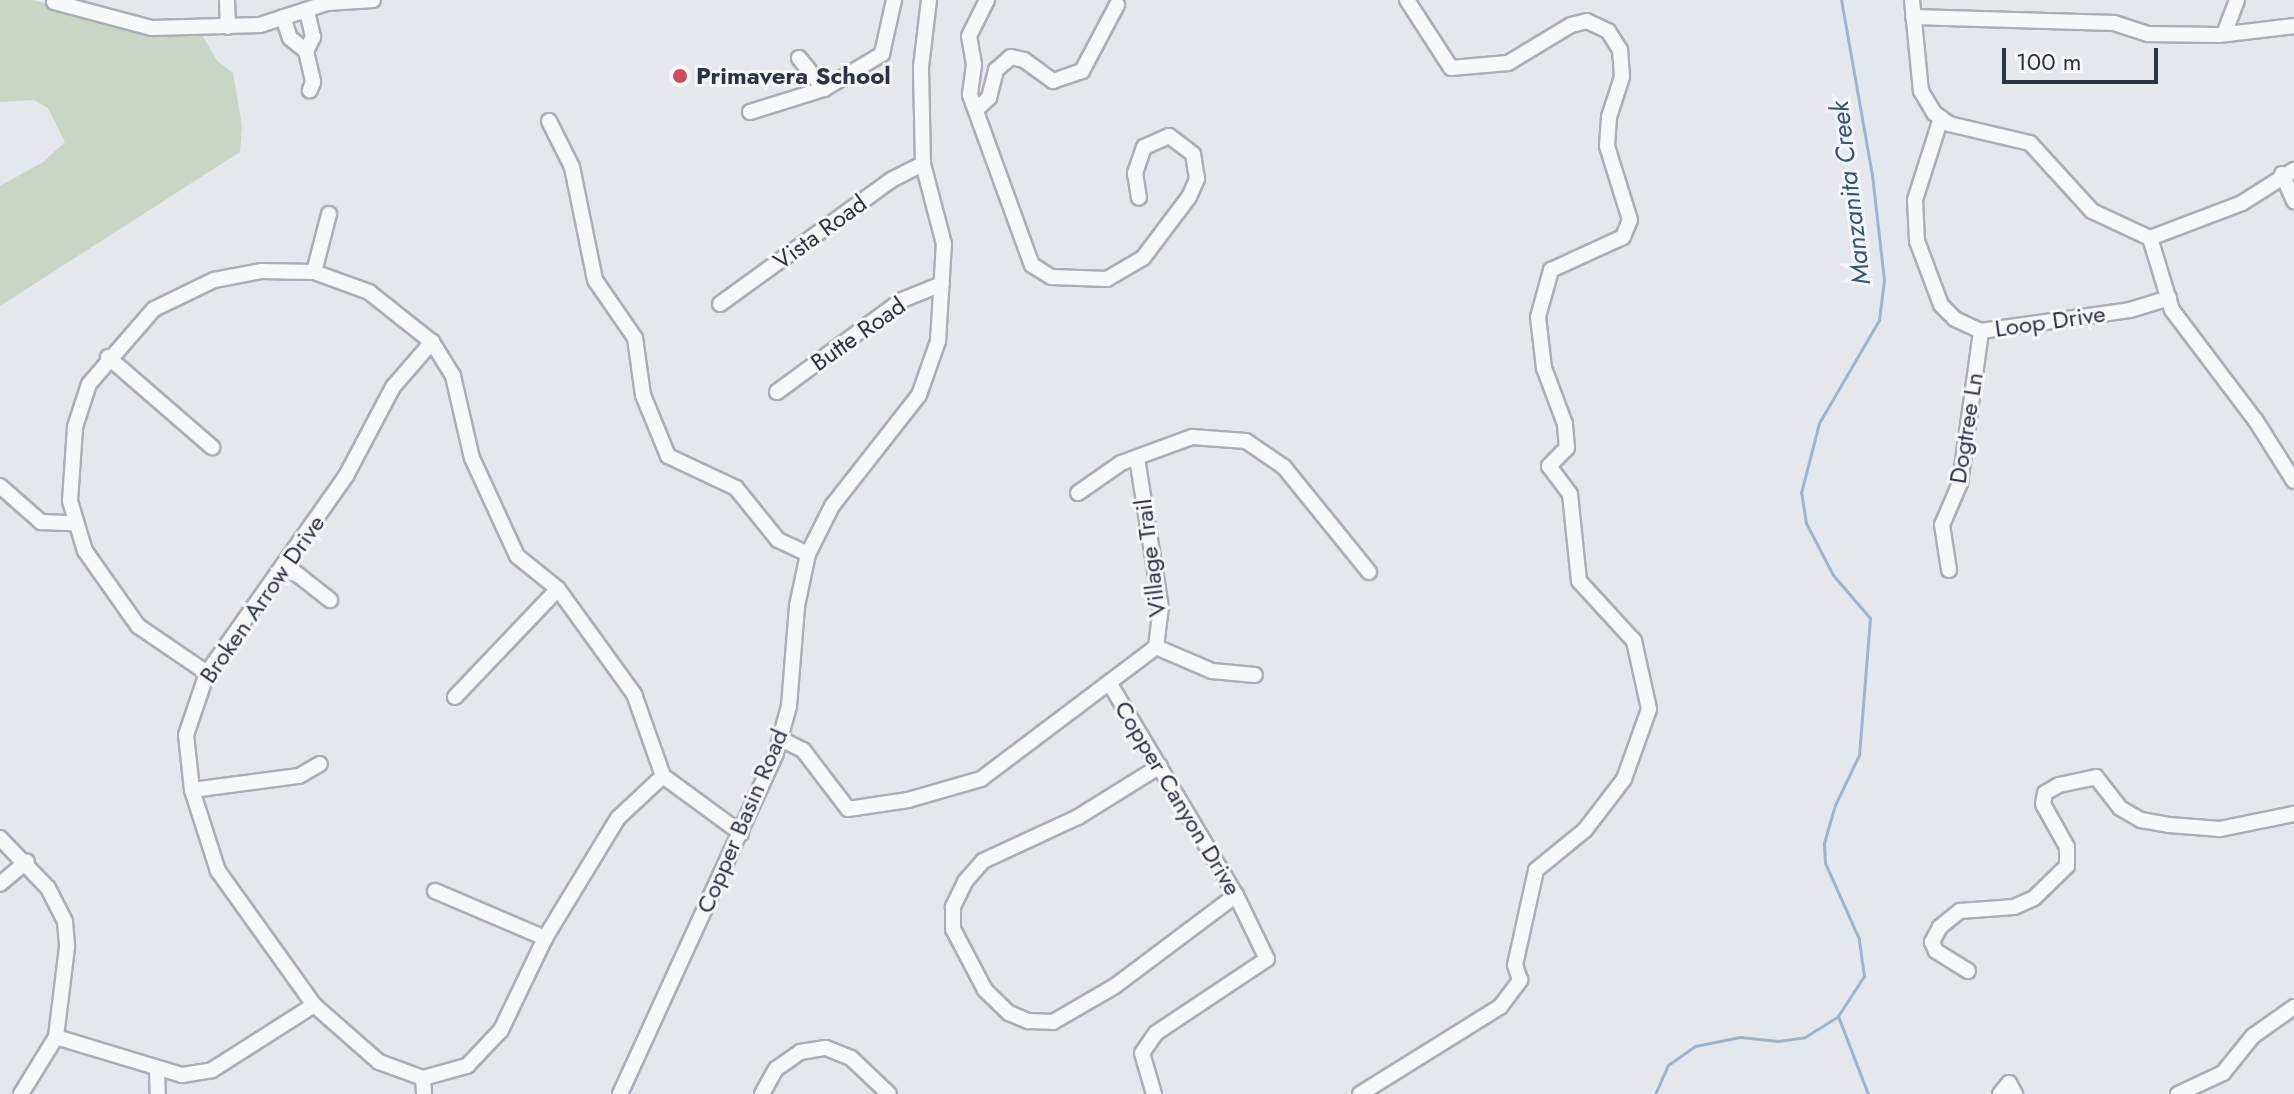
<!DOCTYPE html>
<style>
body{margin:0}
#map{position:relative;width:2294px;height:1094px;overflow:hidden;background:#e4e7ec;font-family:Jost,sans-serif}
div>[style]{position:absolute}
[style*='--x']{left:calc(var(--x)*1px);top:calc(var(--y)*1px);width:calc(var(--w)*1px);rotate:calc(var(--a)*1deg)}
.green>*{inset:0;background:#c9d6c5}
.stream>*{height:3px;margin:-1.5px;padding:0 1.5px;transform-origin:1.5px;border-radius:1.5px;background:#9fb4cc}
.roads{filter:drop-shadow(2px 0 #a9aeb7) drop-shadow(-2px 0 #a9aeb7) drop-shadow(0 2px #a9aeb7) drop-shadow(0 -2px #a9aeb7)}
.minor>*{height:14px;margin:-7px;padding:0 7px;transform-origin:7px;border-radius:7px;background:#f7f8fa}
.dots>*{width:22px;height:22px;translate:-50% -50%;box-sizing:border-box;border:4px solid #f4f6f9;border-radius:50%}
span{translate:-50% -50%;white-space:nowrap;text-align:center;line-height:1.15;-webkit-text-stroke:6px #f4f6f9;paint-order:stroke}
.poi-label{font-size:24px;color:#2b3445;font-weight:700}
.left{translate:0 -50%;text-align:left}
.street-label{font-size:24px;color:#2b3445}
.water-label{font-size:26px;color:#34527a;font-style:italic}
.scale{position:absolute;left:2002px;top:48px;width:156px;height:36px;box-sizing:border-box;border:4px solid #2b3445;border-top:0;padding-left:10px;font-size:24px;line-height:28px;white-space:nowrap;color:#2b3445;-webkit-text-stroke:6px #f4f6f9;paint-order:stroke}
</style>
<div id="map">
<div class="green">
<i style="clip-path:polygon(0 0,33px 0,139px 29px,200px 31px,217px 61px,233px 73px,242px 126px,240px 152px,0 306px,0 186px,43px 162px,65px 142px,48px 108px,34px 100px,0 102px)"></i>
</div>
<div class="stream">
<i style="--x:1838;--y:1016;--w:84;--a:69"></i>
<i style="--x:1655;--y:1094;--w:32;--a:-66"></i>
<i style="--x:1668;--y:1065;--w:33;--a:-35"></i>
<i style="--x:1695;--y:1046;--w:46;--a:-11.3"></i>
<i style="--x:1740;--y:1037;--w:38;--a:6"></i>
<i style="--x:1778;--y:1041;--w:27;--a:-8"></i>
<i style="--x:1805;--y:1037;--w:39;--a:-32"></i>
<i style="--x:1838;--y:1016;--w:48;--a:-57"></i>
<i style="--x:1864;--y:976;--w:37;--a:-98"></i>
<i style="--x:1859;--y:939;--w:83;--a:-114.1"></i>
<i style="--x:1825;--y:863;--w:20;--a:-93"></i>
<i style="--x:1824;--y:843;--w:40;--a:-74"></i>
<i style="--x:1835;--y:805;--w:55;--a:-64.4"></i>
<i style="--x:1859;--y:755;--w:137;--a:-85.4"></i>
<i style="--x:1870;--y:618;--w:57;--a:-130.7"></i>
<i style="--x:1833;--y:575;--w:59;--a:-117.4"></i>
<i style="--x:1806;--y:523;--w:30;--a:-99"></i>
<i style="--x:1801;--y:493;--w:72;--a:-75.6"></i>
<i style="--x:1819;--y:423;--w:119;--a:-59.8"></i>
<i style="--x:1879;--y:320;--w:40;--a:-82.9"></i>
<i style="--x:1884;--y:280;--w:106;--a:-96.5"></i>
<i style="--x:1872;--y:175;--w:178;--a:-100"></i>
</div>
<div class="roads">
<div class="minor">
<i style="--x:227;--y:0;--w:27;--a:88"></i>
<i style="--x:987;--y:0;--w:40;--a:116.6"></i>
<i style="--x:969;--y:36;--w:29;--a:80"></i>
<i style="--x:974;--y:65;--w:30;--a:98"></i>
<i style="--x:970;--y:95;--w:181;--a:70"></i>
<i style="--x:1032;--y:265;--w:22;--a:32"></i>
<i style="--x:1051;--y:277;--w:56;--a:2"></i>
<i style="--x:1107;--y:279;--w:42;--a:-30.3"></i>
<i style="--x:1143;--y:258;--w:76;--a:-53"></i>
<i style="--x:1189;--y:197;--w:20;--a:-66"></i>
<i style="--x:1197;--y:179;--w:25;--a:-99"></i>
<i style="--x:1193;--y:154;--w:30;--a:-143"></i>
<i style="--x:1169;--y:136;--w:27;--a:156"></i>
<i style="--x:1144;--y:147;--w:28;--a:109"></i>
<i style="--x:1135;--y:173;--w:25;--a:81"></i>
<i style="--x:1912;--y:0;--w:91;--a:84.4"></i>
<i style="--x:1921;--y:91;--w:26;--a:59"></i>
<i style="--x:1934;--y:113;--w:19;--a:36"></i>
<i style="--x:1949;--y:124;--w:83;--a:13.2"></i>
<i style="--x:2030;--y:143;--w:92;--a:47.6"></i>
<i style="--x:2092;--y:211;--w:64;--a:25"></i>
<i style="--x:2150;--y:238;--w:75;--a:73"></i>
<i style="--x:2172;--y:310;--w:139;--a:52.9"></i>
<i style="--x:2256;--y:421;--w:71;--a:57.7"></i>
<i style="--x:54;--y:2;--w:101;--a:14.9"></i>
<i style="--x:152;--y:28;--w:108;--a:-1.6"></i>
<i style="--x:260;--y:25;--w:71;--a:-18.2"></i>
<i style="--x:327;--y:3;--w:46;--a:-3.7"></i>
<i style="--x:283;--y:17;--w:22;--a:72"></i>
<i style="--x:290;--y:38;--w:21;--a:39"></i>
<i style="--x:306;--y:51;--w:16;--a:-63"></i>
<i style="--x:313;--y:37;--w:28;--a:-103"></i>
<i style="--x:1913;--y:17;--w:201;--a:1.7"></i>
<i style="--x:2114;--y:23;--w:36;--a:18"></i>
<i style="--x:2148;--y:34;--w:71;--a:0.8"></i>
<i style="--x:2219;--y:35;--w:76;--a:-6.8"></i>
<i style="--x:2224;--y:34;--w:36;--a:-69"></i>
<i style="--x:306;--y:51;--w:32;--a:77"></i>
<i style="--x:313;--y:82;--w:9;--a:111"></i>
<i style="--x:799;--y:58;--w:40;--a:51"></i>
<i style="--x:976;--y:110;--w:18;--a:-43"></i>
<i style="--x:989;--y:98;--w:29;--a:-76"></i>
<i style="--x:996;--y:70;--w:20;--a:-41"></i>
<i style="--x:1011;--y:57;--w:13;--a:13"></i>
<i style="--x:1024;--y:60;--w:36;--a:36"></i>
<i style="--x:1053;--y:81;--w:31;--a:-19"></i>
<i style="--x:1082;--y:71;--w:75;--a:-62.1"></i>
<i style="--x:750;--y:112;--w:77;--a:-17.3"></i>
<i style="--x:824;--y:89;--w:68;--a:-31.1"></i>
<i style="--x:882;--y:54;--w:55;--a:-77.5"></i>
<i style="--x:1941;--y:118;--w:86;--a:107.6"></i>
<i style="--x:1915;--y:200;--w:41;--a:87.2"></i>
<i style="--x:1917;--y:241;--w:68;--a:69.4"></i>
<i style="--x:1941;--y:305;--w:20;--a:45"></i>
<i style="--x:1955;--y:319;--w:29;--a:25"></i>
<i style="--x:1981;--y:331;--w:150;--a:-8"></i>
<i style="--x:2130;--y:310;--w:41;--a:-17.1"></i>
<i style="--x:549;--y:121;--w:51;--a:63.4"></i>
<i style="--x:572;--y:167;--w:115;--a:78.5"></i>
<i style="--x:595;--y:280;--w:70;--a:55.4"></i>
<i style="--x:635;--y:338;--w:58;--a:82"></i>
<i style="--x:643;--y:395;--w:66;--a:67.7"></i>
<i style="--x:668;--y:456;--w:75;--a:25.2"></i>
<i style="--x:736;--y:488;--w:67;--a:51.1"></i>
<i style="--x:778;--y:540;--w:33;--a:25"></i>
<i style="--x:2282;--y:174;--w:30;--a:66"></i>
<i style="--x:2150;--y:238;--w:98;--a:-20.8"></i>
<i style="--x:2242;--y:203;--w:62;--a:-32.4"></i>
<i style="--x:314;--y:272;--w:60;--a:-75.5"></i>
<i style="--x:720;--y:304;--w:211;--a:-35.9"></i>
<i style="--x:891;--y:180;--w:36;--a:-27"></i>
<i style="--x:108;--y:357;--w:138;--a:40.9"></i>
<i style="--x:777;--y:392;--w:155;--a:-36.4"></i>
<i style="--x:902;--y:300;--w:43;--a:-21.8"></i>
<i style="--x:0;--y:486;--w:55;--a:41.3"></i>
<i style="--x:41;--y:522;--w:33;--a:2"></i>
<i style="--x:1078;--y:493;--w:52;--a:-34.9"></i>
<i style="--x:1121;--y:463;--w:76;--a:-20.1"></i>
<i style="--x:1192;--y:437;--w:54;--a:4.2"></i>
<i style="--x:1246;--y:441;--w:46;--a:34.4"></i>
<i style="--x:1284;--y:467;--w:135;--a:51"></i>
<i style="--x:287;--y:566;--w:55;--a:38.3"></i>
<i style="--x:1949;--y:570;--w:46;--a:-98.8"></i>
<i style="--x:1942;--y:525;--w:46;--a:-66.8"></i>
<i style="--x:1960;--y:483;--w:153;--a:-82.1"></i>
<i style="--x:1156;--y:647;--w:61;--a:23.2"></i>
<i style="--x:1212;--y:671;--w:43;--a:5.3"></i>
<i style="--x:207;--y:673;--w:83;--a:-145.7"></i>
<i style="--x:138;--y:626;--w:92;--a:-125.2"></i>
<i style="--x:85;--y:551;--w:52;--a:-106.7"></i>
<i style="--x:70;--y:501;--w:74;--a:-86.1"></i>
<i style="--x:75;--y:427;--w:45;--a:-72"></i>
<i style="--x:89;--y:384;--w:99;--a:-49.1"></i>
<i style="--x:154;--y:309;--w:67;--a:-25.8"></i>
<i style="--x:214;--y:280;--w:49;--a:-10.6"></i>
<i style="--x:262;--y:271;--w:52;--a:1.1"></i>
<i style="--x:314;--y:272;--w:59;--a:20"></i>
<i style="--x:369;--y:292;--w:80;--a:38.4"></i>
<i style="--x:432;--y:342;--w:40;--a:58"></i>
<i style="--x:453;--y:376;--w:84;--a:77"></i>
<i style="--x:472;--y:458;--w:108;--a:65.3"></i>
<i style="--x:517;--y:556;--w:53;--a:38.8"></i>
<i style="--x:558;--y:589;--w:130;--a:54.1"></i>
<i style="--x:634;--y:694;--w:87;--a:70.5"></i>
<i style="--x:663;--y:776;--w:97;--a:36.2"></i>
<i style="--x:1110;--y:684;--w:246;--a:59.2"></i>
<i style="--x:1236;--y:895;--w:71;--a:64.2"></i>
<i style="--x:1267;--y:959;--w:133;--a:146.3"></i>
<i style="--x:1156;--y:1033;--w:24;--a:125"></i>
<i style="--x:1142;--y:1053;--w:43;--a:73.7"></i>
<i style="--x:455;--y:697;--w:149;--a:-46.4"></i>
<i style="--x:781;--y:739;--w:25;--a:27"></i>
<i style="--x:803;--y:750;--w:74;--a:52.7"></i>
<i style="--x:848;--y:809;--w:61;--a:-8.5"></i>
<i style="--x:908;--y:800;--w:76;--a:-16"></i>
<i style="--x:981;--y:779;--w:219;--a:-37"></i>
<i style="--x:1156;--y:647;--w:39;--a:-83"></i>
<i style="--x:1161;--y:608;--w:152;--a:-99.1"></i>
<i style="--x:1160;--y:766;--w:97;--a:148.1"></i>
<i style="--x:1078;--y:817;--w:105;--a:155.1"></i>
<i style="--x:983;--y:861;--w:28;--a:131"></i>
<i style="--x:965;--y:882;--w:28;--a:116"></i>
<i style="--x:953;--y:907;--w:22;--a:90"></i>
<i style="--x:953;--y:929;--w:69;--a:62.3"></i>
<i style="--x:985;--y:990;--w:33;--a:44"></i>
<i style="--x:1009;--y:1013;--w:21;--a:23"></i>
<i style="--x:1028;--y:1021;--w:25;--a:2"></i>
<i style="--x:1053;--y:1022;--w:72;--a:-30.1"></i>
<i style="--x:1115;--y:986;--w:151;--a:-36.9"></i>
<i style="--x:192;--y:790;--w:108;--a:-7.5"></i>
<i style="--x:299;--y:776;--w:24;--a:-30"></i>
<i style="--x:0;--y:838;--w:69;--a:46.2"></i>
<i style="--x:48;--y:888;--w:38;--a:63"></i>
<i style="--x:65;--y:922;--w:25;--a:85"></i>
<i style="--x:67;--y:947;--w:91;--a:97"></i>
<i style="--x:56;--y:1037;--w:67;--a:121.6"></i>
<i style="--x:0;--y:884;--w:35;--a:-40"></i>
<i style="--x:435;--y:891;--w:120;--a:23.1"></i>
<i style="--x:1968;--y:971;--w:38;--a:-148"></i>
<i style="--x:1936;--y:951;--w:10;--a:-114"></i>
<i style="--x:1932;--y:942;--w:17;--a:-62"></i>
<i style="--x:1940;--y:927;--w:26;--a:-39"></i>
<i style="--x:1960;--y:911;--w:54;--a:-4.2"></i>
<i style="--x:2014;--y:907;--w:22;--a:-24"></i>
<i style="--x:2034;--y:898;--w:46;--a:-44.1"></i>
<i style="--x:2067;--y:866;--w:19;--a:-90"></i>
<i style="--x:2067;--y:847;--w:49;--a:-119.2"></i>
<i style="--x:2043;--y:804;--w:11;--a:-80"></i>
<i style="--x:2045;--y:793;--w:16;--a:-30"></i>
<i style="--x:2059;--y:785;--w:38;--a:-12"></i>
<i style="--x:2096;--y:777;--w:39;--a:52"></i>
<i style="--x:2120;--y:808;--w:24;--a:30"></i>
<i style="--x:2141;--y:820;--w:28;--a:10"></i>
<i style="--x:2169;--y:825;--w:51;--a:4.5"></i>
<i style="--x:2220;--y:829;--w:76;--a:-11.5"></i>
<i style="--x:56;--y:1037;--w:132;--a:16.8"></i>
<i style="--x:182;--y:1075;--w:30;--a:-9"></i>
<i style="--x:212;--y:1070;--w:121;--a:-32.5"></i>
<i style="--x:157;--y:1071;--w:23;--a:88"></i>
<i style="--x:423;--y:1078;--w:47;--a:-160"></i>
<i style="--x:379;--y:1062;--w:86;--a:-138.8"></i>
<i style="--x:314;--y:1005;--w:165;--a:-125.6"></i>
<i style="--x:218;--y:871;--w:85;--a:-107.8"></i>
<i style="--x:192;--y:790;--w:55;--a:-96.2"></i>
<i style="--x:186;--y:735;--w:65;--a:-71.3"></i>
<i style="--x:207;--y:673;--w:241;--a:-54.8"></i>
<i style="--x:346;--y:476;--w:101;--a:-62.2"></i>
<i style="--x:393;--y:387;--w:60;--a:-49.1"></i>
<i style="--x:423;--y:1078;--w:46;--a:-15.3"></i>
<i style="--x:467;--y:1066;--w:50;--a:-46.6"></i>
<i style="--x:501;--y:1030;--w:102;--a:-64.4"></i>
<i style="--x:545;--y:938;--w:140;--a:-58.7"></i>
<i style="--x:618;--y:818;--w:62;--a:-43"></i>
<i style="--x:423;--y:1078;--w:16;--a:86"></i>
<i style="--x:620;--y:1094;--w:375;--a:-65.4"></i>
<i style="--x:776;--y:753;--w:49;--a:-74.5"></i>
<i style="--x:789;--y:706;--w:100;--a:-85.4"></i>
<i style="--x:797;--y:606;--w:53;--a:-78.1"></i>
<i style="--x:808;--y:554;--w:54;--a:-63.4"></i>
<i style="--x:832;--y:506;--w:141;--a:-51.9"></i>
<i style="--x:919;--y:395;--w:57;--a:-70.6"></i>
<i style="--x:938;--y:341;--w:97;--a:-86.5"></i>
<i style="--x:944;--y:244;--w:83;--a:-104.7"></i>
<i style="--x:923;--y:164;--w:97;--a:-91.2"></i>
<i style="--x:921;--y:67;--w:67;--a:-83.2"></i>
<i style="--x:762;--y:1094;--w:29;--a:-61"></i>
<i style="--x:776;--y:1069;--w:29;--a:-35"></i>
<i style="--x:800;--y:1052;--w:26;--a:-9"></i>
<i style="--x:826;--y:1048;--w:27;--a:22"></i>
<i style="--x:851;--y:1058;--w:52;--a:43.5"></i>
<i style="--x:1360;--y:1094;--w:165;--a:-31.9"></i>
<i style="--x:1500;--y:1007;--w:34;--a:-53"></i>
<i style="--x:1520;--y:980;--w:16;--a:-108"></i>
<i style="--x:1515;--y:965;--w:97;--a:-77.5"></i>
<i style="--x:1536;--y:870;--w:63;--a:-39.2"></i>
<i style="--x:1585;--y:830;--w:64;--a:-52.6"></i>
<i style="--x:1624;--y:779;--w:74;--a:-70.3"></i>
<i style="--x:1649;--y:709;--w:70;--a:-102.4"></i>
<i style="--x:1634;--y:641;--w:81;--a:-132.5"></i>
<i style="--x:1579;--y:581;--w:87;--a:-95.9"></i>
<i style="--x:1570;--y:494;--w:35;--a:-127"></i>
<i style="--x:1549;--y:466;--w:25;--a:-45"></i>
<i style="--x:1567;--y:448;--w:24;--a:-95"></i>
<i style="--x:1565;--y:424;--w:60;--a:-110.6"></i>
<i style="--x:1544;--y:368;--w:51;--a:-96.7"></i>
<i style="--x:1538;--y:317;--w:49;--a:-74.5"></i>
<i style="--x:1551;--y:270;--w:79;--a:-24.6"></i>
<i style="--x:1623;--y:237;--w:18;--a:-68"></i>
<i style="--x:1630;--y:220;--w:77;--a:-107.3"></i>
<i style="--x:1607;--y:146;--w:29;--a:-86"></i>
<i style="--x:1609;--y:117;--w:42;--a:-72"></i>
<i style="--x:1622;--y:77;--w:27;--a:-94"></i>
<i style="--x:1620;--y:50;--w:22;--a:-122"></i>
<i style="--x:1608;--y:31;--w:23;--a:-155"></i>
<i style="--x:1587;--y:21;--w:16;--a:166"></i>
<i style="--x:1571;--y:25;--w:74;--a:148.9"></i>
<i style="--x:1508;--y:63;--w:57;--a:175"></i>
<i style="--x:1451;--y:68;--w:81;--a:-122.9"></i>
<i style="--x:2000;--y:1094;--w:14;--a:-51"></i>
<i style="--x:2009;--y:1083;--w:13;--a:61"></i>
<i style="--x:2178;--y:1094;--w:50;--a:-25"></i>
<i style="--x:2223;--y:1073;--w:48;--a:-51"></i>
<i style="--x:2253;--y:1036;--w:50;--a:-35.3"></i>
</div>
</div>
<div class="dots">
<i style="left:680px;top:76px;background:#d1495b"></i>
</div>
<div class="poi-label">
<span class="left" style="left:696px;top:76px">Primavera School</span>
</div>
<div class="street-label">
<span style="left:820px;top:232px;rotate:-36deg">Vista Road</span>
<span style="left:2050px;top:321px;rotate:-8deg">Loop Drive</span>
<span style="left:858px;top:334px;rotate:-35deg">Butte Road</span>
<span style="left:1966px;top:428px;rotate:-81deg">Dogtree Ln</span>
<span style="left:1150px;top:558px;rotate:-97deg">Village Trail</span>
<span style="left:262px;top:599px;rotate:-55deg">Broken Arrow Drive</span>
<span style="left:1178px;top:798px;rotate:59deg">Copper Canyon Drive</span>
<span style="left:742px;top:821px;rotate:-67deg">Copper Basin Road</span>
</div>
<div class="water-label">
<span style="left:1851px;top:193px;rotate:-97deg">Manzanita Creek</span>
</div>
<div class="scale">100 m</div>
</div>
